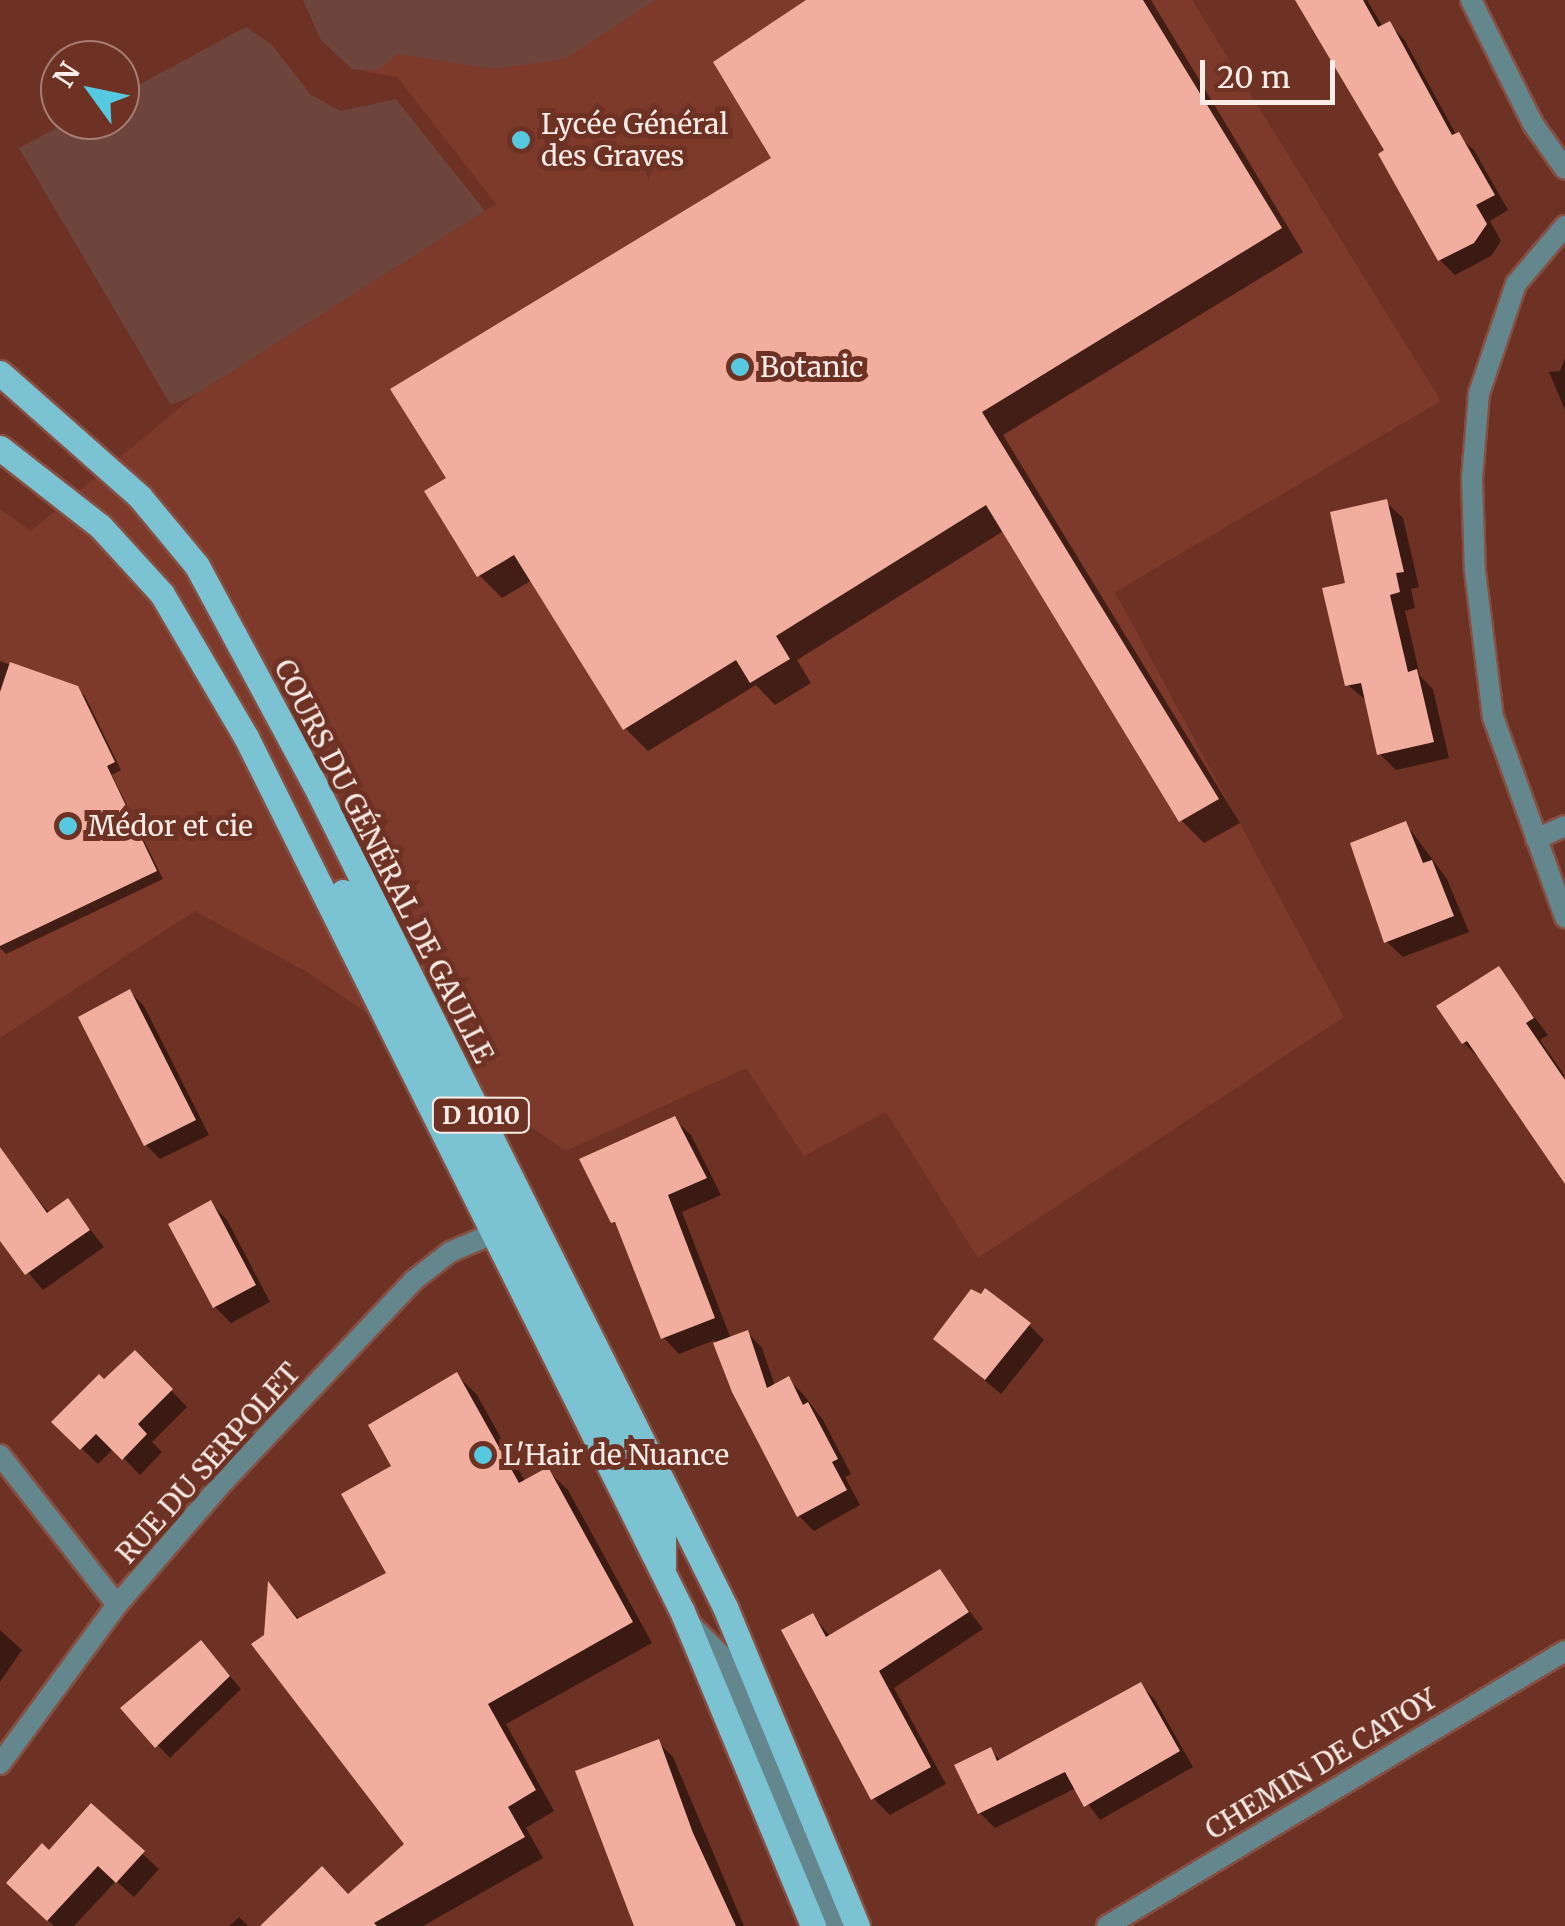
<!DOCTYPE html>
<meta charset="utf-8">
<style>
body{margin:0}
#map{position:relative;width:1565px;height:1926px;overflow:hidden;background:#6e3225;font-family:Merriweather,serif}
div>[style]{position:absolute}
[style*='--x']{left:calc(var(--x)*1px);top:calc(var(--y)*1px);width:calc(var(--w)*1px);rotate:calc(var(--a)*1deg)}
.built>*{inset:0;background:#7d392a}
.green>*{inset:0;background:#6e453c}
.shadow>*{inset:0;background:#0007}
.building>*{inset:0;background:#f1ad9d}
.roads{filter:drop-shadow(2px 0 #855044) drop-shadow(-2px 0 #855044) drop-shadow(0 2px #855044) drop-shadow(0 -2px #855044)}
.minor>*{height:20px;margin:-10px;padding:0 10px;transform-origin:10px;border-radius:10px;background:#64868d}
.tertiary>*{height:20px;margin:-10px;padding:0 10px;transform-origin:10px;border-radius:10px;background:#64868d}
.primary>*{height:25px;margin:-12.5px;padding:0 12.5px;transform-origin:12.5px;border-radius:12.5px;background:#7bc3d3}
.dots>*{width:28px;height:28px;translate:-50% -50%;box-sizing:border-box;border:5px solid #6e3225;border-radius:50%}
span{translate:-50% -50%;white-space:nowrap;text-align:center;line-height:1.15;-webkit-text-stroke:10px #6e3225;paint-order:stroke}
.shield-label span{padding:2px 8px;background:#6e3225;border:2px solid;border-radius:8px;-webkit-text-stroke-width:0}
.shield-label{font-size:25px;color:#fbece8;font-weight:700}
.poi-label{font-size:28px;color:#fbece8}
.left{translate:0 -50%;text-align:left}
.street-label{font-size:28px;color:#fbece8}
.north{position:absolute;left:40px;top:40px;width:100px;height:100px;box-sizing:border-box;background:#6e3225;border:2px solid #a67c73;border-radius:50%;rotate:303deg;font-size:28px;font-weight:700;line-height:40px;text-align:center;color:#fbece8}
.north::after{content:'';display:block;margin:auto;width:35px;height:45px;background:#56c9e1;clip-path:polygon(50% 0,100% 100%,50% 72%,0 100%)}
.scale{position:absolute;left:1200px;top:60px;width:135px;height:45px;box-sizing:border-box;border:5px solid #fbece8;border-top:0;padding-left:12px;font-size:30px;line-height:35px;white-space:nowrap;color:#fbece8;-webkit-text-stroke:8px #6e3225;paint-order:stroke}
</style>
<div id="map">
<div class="built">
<i style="clip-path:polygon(303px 0,1192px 0,1441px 401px,1115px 592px,1344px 1017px,978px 1258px,886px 1112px,804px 1156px,746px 1068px,566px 1151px,309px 973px,195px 911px,0 1038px,0 509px,31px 531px,195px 395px,496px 204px,397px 77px,352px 69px,321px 40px)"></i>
</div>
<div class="green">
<i style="clip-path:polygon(303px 0,656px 0,565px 59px,494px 69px,398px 54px,377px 70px,352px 69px,321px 40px)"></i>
<i style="clip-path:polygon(246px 27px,272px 45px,311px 95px,341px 111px,396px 99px,485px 211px,195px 395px,171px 405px,19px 148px,72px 120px,120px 120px,120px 95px)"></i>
</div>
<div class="shadow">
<i style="clip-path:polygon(811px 0,1151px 0,1303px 252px,1003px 435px,1240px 823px,1204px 843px,1181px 820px,1005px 530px,797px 660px,811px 683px,775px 705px,756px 685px,648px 751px,625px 728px,532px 580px,502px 598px,479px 575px,449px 479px,774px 159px)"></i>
<i style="clip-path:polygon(1317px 0,1367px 0,1383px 27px,1389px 24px,1404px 39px,1457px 136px,1474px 150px,1508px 210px,1490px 221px,1501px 241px,1491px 256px,1455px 275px,1440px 260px)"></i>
<i style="clip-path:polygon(1565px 358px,1565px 410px,1549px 372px,1560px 371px)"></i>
<i style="clip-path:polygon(1386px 502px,1403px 518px,1419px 587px,1411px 589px,1415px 608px,1405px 611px,1420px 676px,1433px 689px,1449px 758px,1396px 770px,1380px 754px,1367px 701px,1348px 685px,1348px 585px)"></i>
<i style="clip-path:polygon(0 661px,76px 688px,85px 696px,121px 770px,112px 775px,163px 879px,6px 954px,0 948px)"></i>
<i style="clip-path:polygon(1406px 824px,1447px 879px,1469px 932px,1403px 957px,1387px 942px)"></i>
<i style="clip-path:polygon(1498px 969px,1548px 1035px,1540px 1040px,1565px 1076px,1559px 1080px,1565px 1088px,1565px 1183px,1480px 1059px,1464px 1043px)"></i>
<i style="clip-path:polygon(130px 992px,144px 1006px,209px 1135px,160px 1159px,146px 1145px)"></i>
<i style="clip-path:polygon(674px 1119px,691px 1135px,721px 1195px,682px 1212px,731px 1339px,748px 1333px,762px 1348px,775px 1386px,788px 1379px,803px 1394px,823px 1420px,851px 1474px,845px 1477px,860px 1505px,814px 1531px,799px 1516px,734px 1391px,715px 1340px,679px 1354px,663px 1337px,621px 1229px,613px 1222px)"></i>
<i style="clip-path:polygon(13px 1169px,50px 1214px,68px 1201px,104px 1247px,43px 1290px,0 1239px,0 1179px)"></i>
<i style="clip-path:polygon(211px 1203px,227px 1220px,270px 1302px,231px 1323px,215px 1307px)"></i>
<i style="clip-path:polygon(1029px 1325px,1044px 1340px,1001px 1394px,936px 1339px)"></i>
<i style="clip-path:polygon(135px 1353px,187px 1407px,152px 1442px,162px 1452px,140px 1475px,114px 1448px,98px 1464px,54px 1422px)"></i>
<i style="clip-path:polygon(457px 1375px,477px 1395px,526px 1483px,548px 1471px,568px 1490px,652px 1643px,506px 1724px,554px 1811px,526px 1828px,543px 1858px,423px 1926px,263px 1926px,349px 1896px,407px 1845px,266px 1636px,270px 1587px,300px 1620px,389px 1574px,394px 1467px)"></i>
<i style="clip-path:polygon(940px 1572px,983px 1629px,894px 1688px,946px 1784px,890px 1815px,873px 1798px,813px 1616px,831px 1637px)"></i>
<i style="clip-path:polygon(0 1630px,22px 1650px,0 1682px)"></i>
<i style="clip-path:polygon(213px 1656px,241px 1689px,170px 1758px,123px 1708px)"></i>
<i style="clip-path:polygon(1141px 1685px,1155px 1700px,1193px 1767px,1100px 1820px,1076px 1788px,995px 1828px,980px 1813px,957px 1766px,990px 1750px,1002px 1762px)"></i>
<i style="clip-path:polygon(658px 1742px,673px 1757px,744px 1926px,637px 1926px)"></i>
<i style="clip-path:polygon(91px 1807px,159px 1869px,134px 1897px,116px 1881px,74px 1926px,54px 1926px,25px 1899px,49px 1854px)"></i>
<i style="clip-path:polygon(239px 1917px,248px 1926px,229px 1926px)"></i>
</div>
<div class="building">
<i style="clip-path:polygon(806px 0,1143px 0,1282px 228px,982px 412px,1219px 799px,1179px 822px,986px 505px,776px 636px,790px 659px,750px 683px,736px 660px,623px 730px,514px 555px,477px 577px,424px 491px,446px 478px,390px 389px,771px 158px,713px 62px)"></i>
<i style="clip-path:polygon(1295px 0,1363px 0,1378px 27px,1390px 21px,1452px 135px,1459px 132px,1495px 195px,1476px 205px,1487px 224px,1474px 243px,1438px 261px,1378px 154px,1384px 150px)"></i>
<i style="clip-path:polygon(1387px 499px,1404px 572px,1396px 573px,1400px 592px,1390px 595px,1408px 672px,1417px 669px,1434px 742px,1377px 755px,1361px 683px,1345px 686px,1322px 588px,1345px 583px,1330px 512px)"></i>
<i style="clip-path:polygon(10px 662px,78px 686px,115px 762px,107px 766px,157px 871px,0 946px,0 692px)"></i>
<i style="clip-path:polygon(1406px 821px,1423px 863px,1432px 860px,1454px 916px,1384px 943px,1350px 843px)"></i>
<i style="clip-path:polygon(1499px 966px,1534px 1018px,1526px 1023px,1565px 1080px,1565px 1184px,1467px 1041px,1462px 1044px,1436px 1006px)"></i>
<i style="clip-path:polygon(130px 989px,196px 1120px,144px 1146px,78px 1017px)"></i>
<i style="clip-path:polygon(675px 1116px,707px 1178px,668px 1195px,715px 1318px,661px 1339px,615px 1222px,611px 1223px,579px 1159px)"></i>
<i style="clip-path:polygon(0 1147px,47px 1213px,68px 1198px,90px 1230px,25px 1275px,0 1241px)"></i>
<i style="clip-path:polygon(211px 1200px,256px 1285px,213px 1308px,168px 1224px)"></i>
<i style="clip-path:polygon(985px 1288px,1031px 1323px,985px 1380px,933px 1339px,971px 1289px,981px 1294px)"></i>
<i style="clip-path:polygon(748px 1330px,767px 1388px,789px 1376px,803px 1405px,808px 1402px,838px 1459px,832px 1462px,847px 1490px,797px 1517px,732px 1392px,713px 1343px)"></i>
<i style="clip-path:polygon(135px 1350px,173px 1389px,138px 1424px,147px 1434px,122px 1460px,96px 1434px,80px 1450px,51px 1422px,99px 1374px,104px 1379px)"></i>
<i style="clip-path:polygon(457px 1372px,519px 1483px,548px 1467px,633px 1622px,488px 1704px,536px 1790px,508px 1807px,525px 1837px,374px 1923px,377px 1926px,260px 1926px,322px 1866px,348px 1894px,404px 1844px,251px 1644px,264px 1635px,268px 1581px,297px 1619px,386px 1573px,341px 1494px,391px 1466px,368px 1425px)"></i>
<i style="clip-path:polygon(940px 1569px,969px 1612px,879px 1671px,931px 1767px,871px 1800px,781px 1630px,813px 1613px,826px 1637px)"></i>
<i style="clip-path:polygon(201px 1640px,230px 1676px,155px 1748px,120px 1708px)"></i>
<i style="clip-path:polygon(1141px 1682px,1180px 1751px,1084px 1807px,1065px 1772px,978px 1814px,954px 1765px,991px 1747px,997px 1761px)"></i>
<i style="clip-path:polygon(659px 1739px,693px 1833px,736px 1926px,634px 1926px,575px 1771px)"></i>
<i style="clip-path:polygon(91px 1803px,145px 1851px,116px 1883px,98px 1866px,47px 1921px,6px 1883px,42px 1843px,49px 1850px)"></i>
</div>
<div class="roads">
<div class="minor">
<i style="--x:1471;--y:0;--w:139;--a:63.4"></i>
<i style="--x:1533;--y:124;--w:55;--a:54.6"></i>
<i style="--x:1565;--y:226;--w:76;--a:130.2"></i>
<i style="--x:1516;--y:284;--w:115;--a:108.7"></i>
<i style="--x:1479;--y:393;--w:85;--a:94.7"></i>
<i style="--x:1472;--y:478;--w:93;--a:88.2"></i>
<i style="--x:1475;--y:571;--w:147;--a:83"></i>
<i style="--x:1493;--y:717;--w:213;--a:70.2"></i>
<i style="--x:1536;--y:839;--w:32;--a:-24"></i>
<i style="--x:0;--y:1455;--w:190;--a:52"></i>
<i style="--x:0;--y:1764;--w:197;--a:-53.7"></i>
<i style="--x:117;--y:1605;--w:165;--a:-49.2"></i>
<i style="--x:225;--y:1480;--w:274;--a:-46.6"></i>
<i style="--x:413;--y:1281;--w:47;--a:-38.1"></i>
<i style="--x:450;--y:1252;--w:43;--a:-23"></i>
</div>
<div class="tertiary">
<i style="--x:690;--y:1624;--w:47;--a:45"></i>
<i style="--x:723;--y:1657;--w:291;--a:67.6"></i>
<i style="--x:1107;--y:1926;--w:534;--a:-30.98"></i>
</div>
<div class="primary">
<i style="--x:0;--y:373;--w:187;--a:41.5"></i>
<i style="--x:140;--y:497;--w:89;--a:50.4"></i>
<i style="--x:197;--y:566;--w:255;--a:61.7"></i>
<i style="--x:318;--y:791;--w:912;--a:63.49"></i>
<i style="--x:725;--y:1607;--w:345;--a:67.5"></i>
<i style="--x:0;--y:448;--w:127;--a:38"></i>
<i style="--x:100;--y:526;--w:92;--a:47.6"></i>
<i style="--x:162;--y:594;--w:166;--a:59.6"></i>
<i style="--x:246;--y:737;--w:977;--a:63.49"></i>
<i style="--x:682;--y:1611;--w:341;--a:67.4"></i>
<i style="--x:343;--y:892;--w:712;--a:63.29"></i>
<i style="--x:663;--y:1528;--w:38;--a:90"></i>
</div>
</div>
<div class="dots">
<i style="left:521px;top:140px;background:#56c9e1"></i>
<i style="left:740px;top:367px;background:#56c9e1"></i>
<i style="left:68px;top:826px;background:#56c9e1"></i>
<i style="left:483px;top:1455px;background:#56c9e1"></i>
</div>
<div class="shield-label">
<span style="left:481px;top:1115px">D 1010</span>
</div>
<div class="poi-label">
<span class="left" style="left:541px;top:140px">Lycée Général<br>des Graves</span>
<span class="left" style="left:760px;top:367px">Botanic</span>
<span class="left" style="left:88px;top:826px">Médor et cie</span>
<span class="left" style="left:503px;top:1455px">L'Hair de Nuance</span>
</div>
<div class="street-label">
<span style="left:384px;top:861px;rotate:63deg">COURS DU GÉNÉRAL DE GAULLE</span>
<span style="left:208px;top:1463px;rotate:-48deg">RUE DU SERPOLET</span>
<span style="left:1321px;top:1764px;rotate:-31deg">CHEMIN DE CATOY</span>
</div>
<div class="north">N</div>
<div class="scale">20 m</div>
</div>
